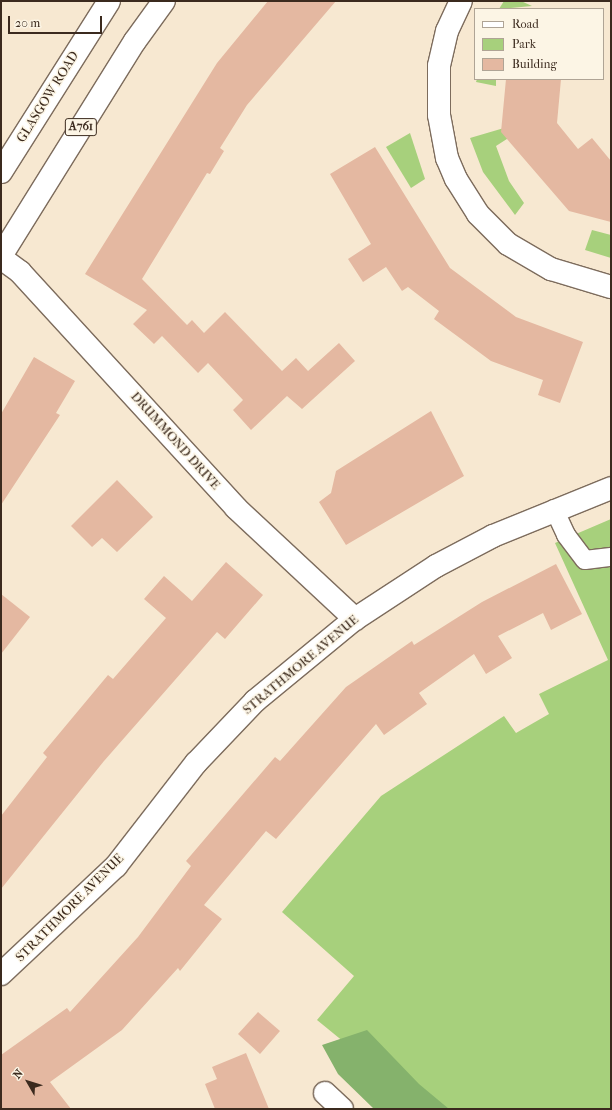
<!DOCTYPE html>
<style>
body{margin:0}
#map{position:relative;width:612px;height:1110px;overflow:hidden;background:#f7e8d1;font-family:"IM FELL French Canon",serif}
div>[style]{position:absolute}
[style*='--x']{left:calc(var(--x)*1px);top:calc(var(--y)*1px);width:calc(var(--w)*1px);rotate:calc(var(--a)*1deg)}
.green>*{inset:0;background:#a7d07c}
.forest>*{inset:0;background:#85b26c}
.building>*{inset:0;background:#e4b8a1}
.roads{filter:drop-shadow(1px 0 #7d6c5d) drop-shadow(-1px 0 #7d6c5d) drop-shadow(0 1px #7d6c5d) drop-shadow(0 -1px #7d6c5d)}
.service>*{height:18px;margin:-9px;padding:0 9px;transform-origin:9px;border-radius:9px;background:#fff}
.minor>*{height:22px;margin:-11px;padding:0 11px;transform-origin:11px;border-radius:11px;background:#fff}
.primary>*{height:22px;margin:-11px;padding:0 11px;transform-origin:11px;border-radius:11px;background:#fff}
span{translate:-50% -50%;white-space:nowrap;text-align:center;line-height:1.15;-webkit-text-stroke:3px #fcf5e5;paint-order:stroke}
.shield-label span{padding:1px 3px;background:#fcf5e5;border:1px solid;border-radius:3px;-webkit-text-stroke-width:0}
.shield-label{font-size:12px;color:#3b2a1e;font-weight:700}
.street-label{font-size:13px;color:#3b2a1e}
.frame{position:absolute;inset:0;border:2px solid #3b2a1e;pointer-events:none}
.legend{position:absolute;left:474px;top:8px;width:130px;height:72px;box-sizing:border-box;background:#fcf5e5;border:1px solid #afa495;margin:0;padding:5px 7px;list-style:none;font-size:12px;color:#3b2a1e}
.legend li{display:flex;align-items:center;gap:8px;height:20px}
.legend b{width:20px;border:1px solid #afa495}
.north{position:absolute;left:8px;top:1062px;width:40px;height:40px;-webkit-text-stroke:3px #fcf5e5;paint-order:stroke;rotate:309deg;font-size:11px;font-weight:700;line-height:16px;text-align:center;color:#3b2a1e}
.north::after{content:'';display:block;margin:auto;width:14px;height:18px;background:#3b2a1e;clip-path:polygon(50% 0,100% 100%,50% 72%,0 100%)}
.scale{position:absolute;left:8px;top:16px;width:94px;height:18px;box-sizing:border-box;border:2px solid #3b2a1e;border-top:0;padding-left:5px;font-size:12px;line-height:14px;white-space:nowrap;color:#3b2a1e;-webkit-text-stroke:3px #fcf5e5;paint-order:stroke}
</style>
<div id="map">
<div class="green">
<i style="clip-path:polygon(504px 1px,521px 1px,532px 6px,499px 9px)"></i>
<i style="clip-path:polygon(477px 79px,496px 79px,496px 86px,476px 82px)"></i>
<i style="clip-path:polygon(504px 128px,510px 137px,496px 146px,509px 181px,524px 203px,515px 215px,483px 172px,470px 138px)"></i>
<i style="clip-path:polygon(410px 133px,425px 179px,411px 188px,386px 147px)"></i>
<i style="clip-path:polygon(592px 230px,611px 235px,611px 258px,585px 250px)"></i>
<i style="clip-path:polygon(611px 519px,611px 1109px,418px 1109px,388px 1078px,317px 1020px,354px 976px,282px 912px,381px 796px,504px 716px,516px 733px,549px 714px,539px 694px,608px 660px,555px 543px)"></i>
</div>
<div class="forest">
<i style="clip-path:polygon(367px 1030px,419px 1084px,449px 1109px,374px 1109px,338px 1074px,322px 1045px)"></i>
</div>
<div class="building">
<i style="clip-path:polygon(268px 1px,336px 1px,247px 105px,220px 148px,224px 151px,210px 174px,207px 173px,142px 279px,187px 325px,192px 320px,204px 333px,225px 312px,282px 371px,296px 358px,308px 371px,339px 343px,355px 361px,302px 409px,287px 396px,251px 430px,233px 410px,243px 400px,208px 363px,198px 373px,162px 336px,154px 344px,133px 324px,147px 310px,85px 274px,217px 63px)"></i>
<i style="clip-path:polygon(506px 79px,561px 79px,557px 123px,578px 149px,592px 138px,611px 161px,611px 222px,569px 211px,501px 132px)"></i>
<i style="clip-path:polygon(375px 147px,450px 268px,516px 317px,583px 342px,560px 403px,538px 395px,543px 380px,491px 361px,434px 319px,439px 311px,408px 287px,402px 291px,386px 267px,363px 282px,348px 259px,371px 244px,330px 174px)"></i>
<i style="clip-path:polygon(34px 357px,75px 381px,56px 413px,60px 415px,1px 505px,1px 414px)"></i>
<i style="clip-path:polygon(431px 411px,464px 476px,346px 545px,319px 502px,331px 493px,336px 471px)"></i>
<i style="clip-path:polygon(117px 480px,153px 517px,117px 552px,102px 538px,92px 547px,71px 526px)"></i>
<i style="clip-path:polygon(226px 562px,263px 595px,225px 639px,217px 632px,104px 761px,1px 889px,1px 816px,47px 757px,43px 753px,108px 675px,113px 679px,166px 618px,144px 599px,164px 576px,192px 601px)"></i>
<i style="clip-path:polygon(556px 564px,582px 614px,551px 630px,543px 613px,498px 636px,512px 658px,486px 674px,474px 654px,419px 693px,427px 704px,384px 735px,376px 724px,276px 839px,266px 831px,204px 905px,222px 919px,180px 971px,178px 968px,122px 1030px,50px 1082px,71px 1109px,1px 1109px,1px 1055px,67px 1008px,70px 1012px,138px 937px,191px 866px,186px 861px,226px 814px,275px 757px,280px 761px,346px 687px,412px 641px,414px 645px,482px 602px)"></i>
<i style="clip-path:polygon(1px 594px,30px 617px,1px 654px)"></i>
<i style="clip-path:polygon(258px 1012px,280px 1031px,260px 1054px,238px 1034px)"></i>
<i style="clip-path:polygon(246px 1053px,269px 1109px,215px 1109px,205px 1084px,217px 1079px,212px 1067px)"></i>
</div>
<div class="roads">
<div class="service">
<i style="--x:554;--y:509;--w:29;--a:65"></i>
<i style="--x:566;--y:535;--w:31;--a:53"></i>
<i style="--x:585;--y:560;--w:26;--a:-7"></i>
</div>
<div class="minor">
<i style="--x:461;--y:1;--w:33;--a:115"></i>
<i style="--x:447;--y:31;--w:36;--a:103"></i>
<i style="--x:439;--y:66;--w:49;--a:90"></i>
<i style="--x:439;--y:115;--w:44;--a:79.5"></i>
<i style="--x:447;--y:158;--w:23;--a:67"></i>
<i style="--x:456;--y:179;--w:41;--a:57.8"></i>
<i style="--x:478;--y:214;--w:42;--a:45"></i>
<i style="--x:508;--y:244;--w:50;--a:30.2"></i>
<i style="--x:551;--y:269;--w:63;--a:16.7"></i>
<i style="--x:1;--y:258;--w:24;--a:36"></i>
<i style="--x:20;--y:272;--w:320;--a:47.5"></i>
<i style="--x:236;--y:508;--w:163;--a:43"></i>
<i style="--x:1;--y:974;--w:158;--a:-43.2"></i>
<i style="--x:116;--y:866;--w:130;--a:-52.2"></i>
<i style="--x:196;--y:763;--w:86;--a:-46.4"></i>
<i style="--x:255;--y:701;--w:129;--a:-39.4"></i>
<i style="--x:355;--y:619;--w:97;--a:-33.2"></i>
<i style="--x:436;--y:566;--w:64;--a:-27.8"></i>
<i style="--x:493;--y:536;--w:127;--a:-22.1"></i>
<i style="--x:325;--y:1093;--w:23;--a:43"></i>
</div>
<div class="primary">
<i style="--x:1;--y:172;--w:202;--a:-57.7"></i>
<i style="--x:1;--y:256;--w:253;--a:-58.1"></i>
<i style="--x:135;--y:41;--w:49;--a:-54.1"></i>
</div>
</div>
<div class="shield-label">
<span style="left:81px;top:127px">A761</span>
</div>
<div class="street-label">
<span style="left:48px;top:97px;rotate:-58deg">GLASGOW ROAD</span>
<span style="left:175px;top:441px;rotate:48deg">DRUMMOND DRIVE</span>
<span style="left:301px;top:665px;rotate:-40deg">STRATHMORE AVENUE</span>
<span style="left:70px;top:908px;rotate:-45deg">STRATHMORE AVENUE</span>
</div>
<div class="frame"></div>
<ul class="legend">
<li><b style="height:5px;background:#fff"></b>Road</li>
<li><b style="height:11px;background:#a7d07c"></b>Park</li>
<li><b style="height:11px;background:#e4b8a1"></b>Building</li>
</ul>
<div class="north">N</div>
<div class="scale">20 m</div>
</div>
